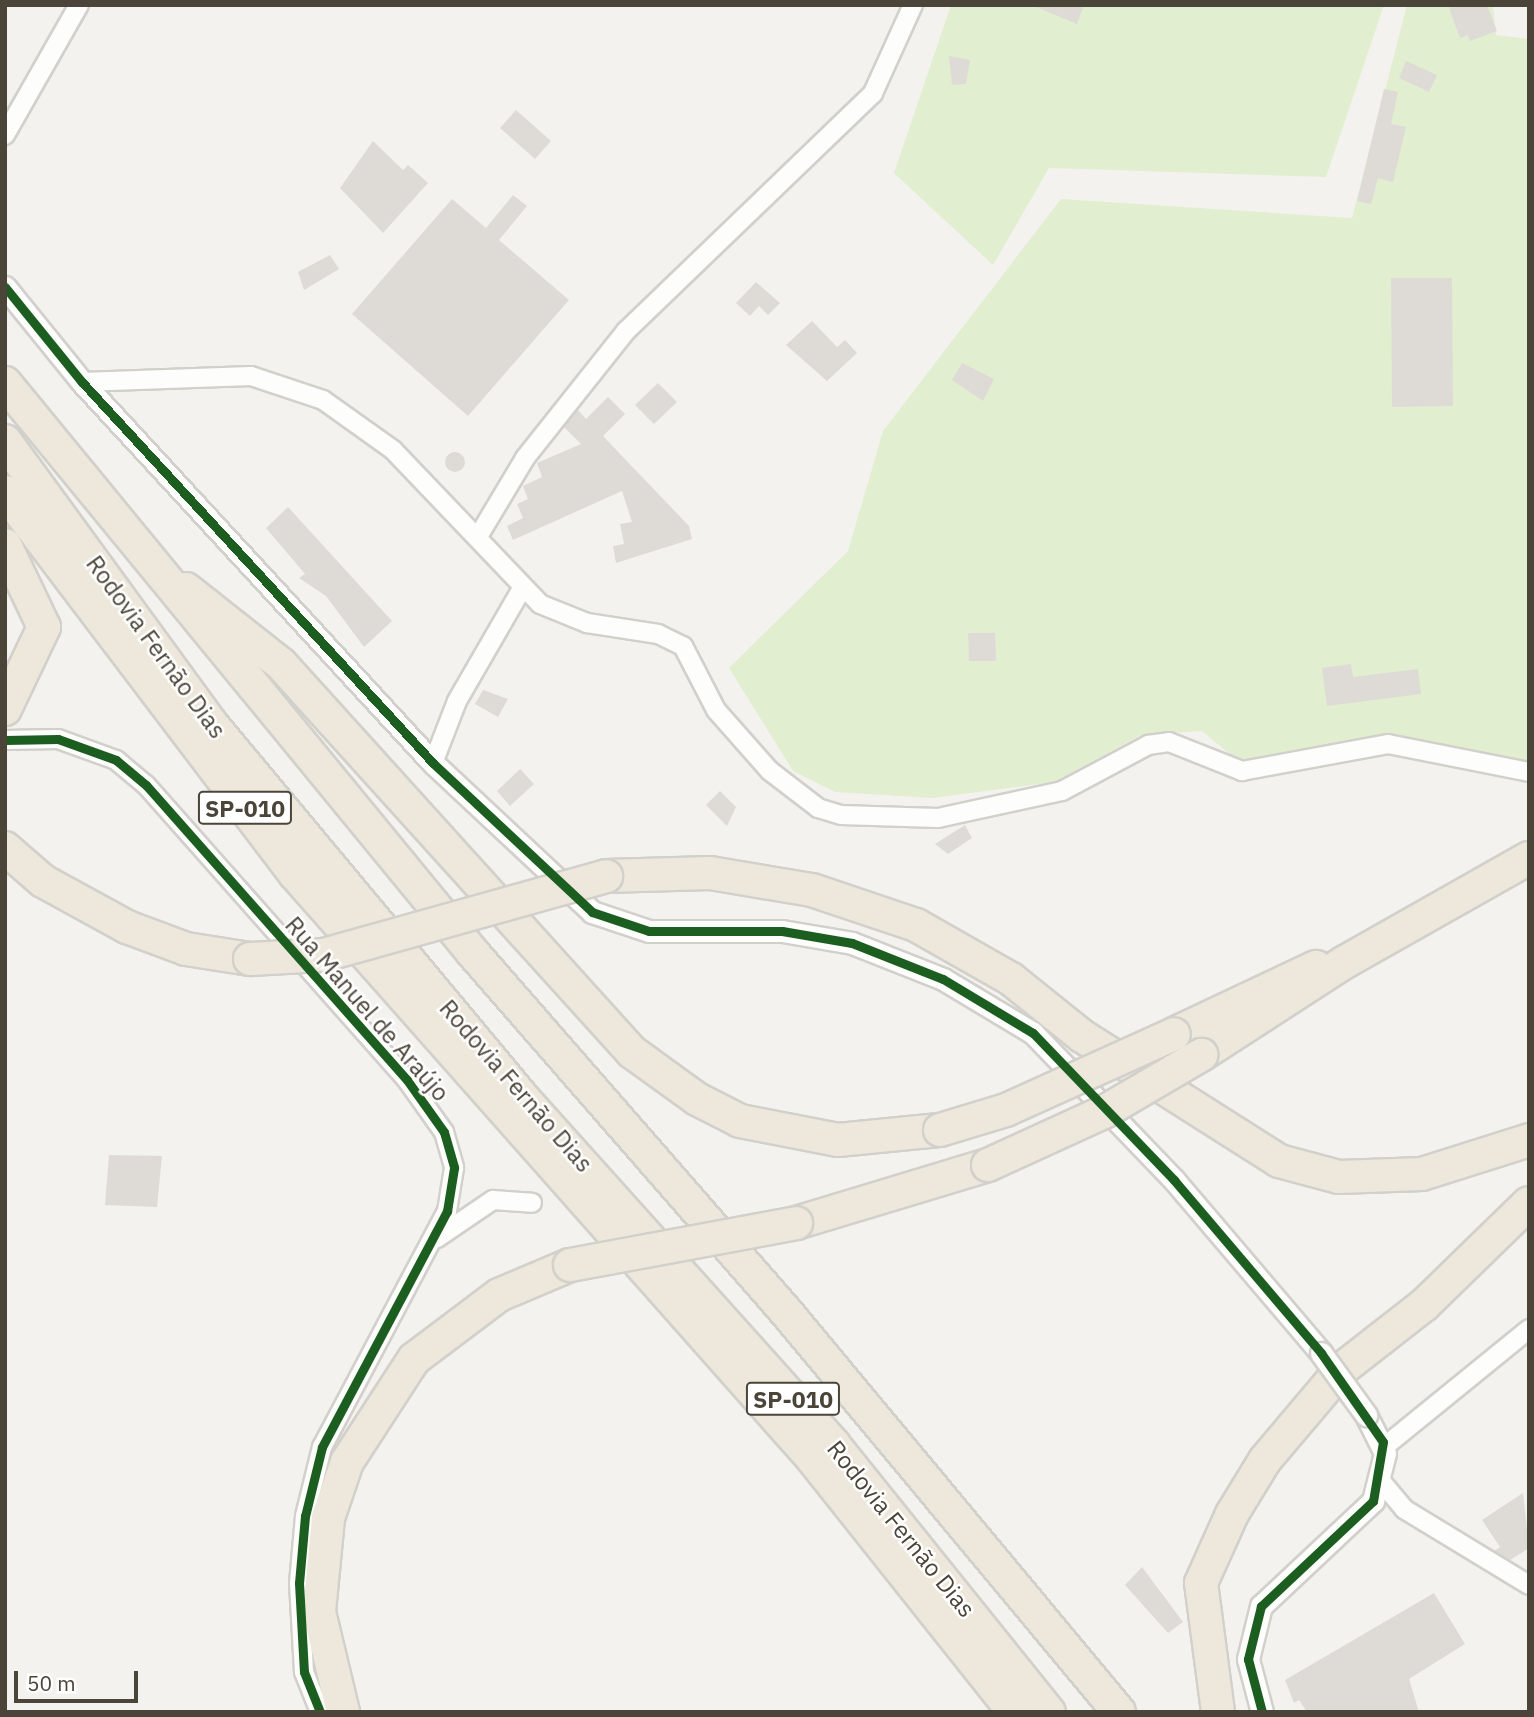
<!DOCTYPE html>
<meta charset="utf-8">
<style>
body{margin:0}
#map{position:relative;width:1534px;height:1717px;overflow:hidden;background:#f4f2ee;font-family:"IBM Plex Sans",sans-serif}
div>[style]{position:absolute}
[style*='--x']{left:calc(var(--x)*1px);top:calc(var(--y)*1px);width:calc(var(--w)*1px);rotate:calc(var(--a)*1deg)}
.green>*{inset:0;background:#e1eecf}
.building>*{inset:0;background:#dedbd6}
.round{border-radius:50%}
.roads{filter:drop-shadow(2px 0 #d2d0cb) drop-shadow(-2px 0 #d2d0cb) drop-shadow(0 2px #d2d0cb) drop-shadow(0 -2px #d2d0cb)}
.minor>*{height:18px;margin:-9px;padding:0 9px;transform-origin:9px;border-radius:9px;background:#fdfdfc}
.tertiary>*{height:21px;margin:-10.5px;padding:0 10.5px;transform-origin:10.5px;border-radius:10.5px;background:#fdfdfc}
.motorway>*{height:32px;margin:-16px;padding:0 16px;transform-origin:16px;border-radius:16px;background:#ede8db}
.bridges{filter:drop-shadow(2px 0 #d2d0cb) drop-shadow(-2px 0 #d2d0cb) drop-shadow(0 2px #d2d0cb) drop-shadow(0 -2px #d2d0cb)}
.tertiary-bridge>*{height:21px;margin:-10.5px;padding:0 10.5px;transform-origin:10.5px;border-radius:10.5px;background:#fdfdfc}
.motorway-bridge>*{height:32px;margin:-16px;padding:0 16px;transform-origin:16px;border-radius:16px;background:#ede8db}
.cycleway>*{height:9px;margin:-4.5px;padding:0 4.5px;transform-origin:4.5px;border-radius:4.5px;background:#1b5e20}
span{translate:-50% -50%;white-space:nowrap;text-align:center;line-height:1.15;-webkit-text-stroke:5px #fff;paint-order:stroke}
.shield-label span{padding:2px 5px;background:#fff;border:2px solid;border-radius:5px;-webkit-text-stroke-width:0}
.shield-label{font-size:23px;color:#4b4439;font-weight:700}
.street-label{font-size:24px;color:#4b4439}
.frame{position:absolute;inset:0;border:7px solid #4b4439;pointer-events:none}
.scale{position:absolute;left:14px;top:1671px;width:124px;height:32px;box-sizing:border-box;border:4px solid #4b4439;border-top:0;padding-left:9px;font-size:21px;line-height:24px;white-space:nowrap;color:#4b4439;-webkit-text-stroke:5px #fff;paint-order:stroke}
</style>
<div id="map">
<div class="green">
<i style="clip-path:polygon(951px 5px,1384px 5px,1326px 177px,1049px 168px,993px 265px,894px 173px)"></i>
<i style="clip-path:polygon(1407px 5px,1493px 5px,1496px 35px,1529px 39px,1529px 764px,1388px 739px,1238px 761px,1202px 731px,1141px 735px,1054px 782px,932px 798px,835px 792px,793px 771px,729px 668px,848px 551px,883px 431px,1061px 199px,1352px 218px)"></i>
</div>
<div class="building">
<i style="clip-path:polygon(1031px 5px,1084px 5px,1077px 24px)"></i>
<i style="clip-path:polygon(1448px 5px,1487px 5px,1497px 31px,1470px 41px,1468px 35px,1460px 38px)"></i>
<i style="clip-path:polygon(949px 56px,970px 60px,966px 84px,952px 85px)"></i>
<i style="clip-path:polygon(1406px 61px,1437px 75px,1429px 92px,1399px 78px)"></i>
<i style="clip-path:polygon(1384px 89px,1398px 92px,1391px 124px,1406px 127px,1393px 182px,1378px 178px,1371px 204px,1357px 201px)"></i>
<i style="clip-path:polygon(516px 110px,551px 141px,535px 159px,500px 128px)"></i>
<i style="clip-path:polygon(373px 141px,403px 170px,408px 165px,428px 183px,383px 233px,340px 188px)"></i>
<i style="clip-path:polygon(513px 195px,527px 206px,499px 240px,569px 300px,468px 416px,352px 314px,452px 199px,486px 228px)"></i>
<i style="clip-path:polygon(330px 255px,339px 269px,304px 290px,298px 272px)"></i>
<i style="clip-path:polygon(1391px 278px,1452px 278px,1453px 406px,1392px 407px)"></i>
<i style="clip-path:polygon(756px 282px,780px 303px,768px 315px,759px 306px,750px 316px,736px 303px)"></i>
<i style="clip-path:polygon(812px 321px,837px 347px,845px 340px,857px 353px,827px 381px,786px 345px)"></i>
<i style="clip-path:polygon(962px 363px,994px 379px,983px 401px,952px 380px)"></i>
<i style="clip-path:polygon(658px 383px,677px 402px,654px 424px,635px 405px)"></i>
<i style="clip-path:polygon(608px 397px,625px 414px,603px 436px,689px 526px,692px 539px,616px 563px,613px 546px,624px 544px,620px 524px,632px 522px,622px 491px,513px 540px,507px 526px,523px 518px,517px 504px,528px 499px,523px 486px,542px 477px,537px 463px,581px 444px,564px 427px,578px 410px,586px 419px)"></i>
<i class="round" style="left:445px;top:452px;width:20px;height:20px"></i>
<i style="clip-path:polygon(288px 507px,392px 621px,364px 647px,326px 596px,299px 578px,305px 574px,266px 528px)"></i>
<i style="clip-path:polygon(968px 633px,995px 633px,996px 661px,969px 661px)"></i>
<i style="clip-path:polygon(1351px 664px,1353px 677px,1418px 669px,1421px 694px,1327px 706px,1322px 668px)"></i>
<i style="clip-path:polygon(483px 690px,508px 699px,498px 717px,475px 704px)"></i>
<i style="clip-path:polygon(520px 769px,534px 784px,510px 806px,497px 791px)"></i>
<i style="clip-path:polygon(720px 791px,736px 807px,727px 826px,706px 805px)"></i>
<i style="clip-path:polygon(965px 825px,972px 838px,948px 854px,935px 844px)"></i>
<i style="clip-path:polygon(109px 1155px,162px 1156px,157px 1207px,105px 1205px)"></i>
<i style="clip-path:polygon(1523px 1493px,1529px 1548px,1510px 1560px,1494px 1551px,1500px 1547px,1482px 1520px)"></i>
<i style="clip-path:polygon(1142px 1567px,1183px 1622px,1168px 1633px,1125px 1585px)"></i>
<i style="clip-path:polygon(1434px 1593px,1465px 1644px,1409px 1679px,1419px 1712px,1307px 1712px,1299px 1700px,1294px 1703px,1285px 1680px)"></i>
</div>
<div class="roads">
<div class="minor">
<i style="--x:5;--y:135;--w:150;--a:-60.4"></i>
<i style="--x:82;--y:382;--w:169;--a:-2"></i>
<i style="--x:251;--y:376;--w:76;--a:18.4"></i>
<i style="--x:323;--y:400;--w:86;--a:35.5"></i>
<i style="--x:393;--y:450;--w:213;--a:46.3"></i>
<i style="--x:540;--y:604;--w:51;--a:22"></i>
<i style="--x:587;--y:623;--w:72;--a:8.8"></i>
<i style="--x:658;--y:634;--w:28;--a:26"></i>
<i style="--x:683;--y:646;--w:72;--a:62.7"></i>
<i style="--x:716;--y:710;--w:81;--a:48.5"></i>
<i style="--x:770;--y:771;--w:61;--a:37.6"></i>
<i style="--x:818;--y:808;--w:24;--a:17"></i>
<i style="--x:841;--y:815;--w:97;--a:1.8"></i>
<i style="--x:938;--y:818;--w:127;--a:-12.3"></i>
<i style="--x:1062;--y:791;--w:98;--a:-28.1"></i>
<i style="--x:1148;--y:745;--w:21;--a:-8"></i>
<i style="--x:1169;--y:742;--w:79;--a:21.7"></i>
<i style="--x:1242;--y:771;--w:148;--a:-10.5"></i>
<i style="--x:1388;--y:744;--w:144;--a:11.2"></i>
<i style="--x:479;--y:535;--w:90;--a:-59.1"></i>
<i style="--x:525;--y:458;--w:162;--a:-51.5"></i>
<i style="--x:626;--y:331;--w:343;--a:-43.9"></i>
<i style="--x:873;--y:93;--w:97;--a:-65.6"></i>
<i style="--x:5;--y:740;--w:53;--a:-1.1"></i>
<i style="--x:58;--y:739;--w:62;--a:19.9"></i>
<i style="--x:116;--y:760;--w:39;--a:40"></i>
<i style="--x:146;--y:785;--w:394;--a:48.5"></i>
<i style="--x:407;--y:1080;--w:64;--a:54.6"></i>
<i style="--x:444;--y:1132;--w:37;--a:74"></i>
<i style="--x:454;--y:1168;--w:44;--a:99.2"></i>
<i style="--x:447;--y:1211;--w:267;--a:117.9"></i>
<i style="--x:322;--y:1447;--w:71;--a:103.8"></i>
<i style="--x:305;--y:1516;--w:67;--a:95.1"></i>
<i style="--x:299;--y:1583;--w:89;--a:86.8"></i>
<i style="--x:304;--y:1672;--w:43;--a:68.2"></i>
<i style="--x:433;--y:763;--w:66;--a:-68.8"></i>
<i style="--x:457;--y:701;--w:128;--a:-60"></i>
<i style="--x:437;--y:1238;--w:68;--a:-34.2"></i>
<i style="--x:493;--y:1200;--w:39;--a:4"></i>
<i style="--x:1384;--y:1447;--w:187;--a:-39.1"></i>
<i style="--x:1380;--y:1480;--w:38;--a:50"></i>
<i style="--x:1404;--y:1509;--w:146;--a:31.3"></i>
</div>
<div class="tertiary">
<i style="--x:5;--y:287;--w:122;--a:51"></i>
<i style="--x:82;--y:382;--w:518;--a:47.35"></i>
<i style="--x:433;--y:763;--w:218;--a:43.1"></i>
<i style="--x:592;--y:912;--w:60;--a:18.4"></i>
<i style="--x:649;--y:931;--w:133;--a:0"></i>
<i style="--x:782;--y:931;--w:71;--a:9.7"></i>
<i style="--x:852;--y:943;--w:98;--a:21.6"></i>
<i style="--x:943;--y:979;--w:105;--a:31"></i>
<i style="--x:1033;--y:1033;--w:204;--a:46.2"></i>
<i style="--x:1174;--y:1180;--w:227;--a:49.6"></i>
<i style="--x:1262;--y:1712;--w:55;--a:-104.8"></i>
<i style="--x:1248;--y:1659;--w:55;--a:-76.2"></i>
<i style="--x:1261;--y:1606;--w:154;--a:-43.2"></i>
<i style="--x:1373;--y:1501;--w:49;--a:-76"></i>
<i style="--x:1385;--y:1453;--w:42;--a:-116.6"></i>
</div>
<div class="motorway">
<i style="--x:5;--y:383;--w:738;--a:50.61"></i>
<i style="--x:473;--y:953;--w:486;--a:48.9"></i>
<i style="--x:792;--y:1319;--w:511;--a:50.24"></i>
<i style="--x:5;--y:441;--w:353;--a:53.9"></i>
<i style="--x:213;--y:726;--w:484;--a:50.2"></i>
<i style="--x:523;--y:1098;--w:466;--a:48.1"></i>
<i style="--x:834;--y:1445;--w:343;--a:51.2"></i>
<i style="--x:5;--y:492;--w:480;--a:52.8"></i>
<i style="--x:295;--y:874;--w:780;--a:48.48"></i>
<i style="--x:812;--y:1458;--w:325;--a:51.5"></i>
<i style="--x:5;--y:545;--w:91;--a:64.6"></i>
<i style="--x:44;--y:627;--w:91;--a:115.4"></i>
<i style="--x:186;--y:589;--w:121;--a:38.3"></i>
<i style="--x:281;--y:664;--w:523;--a:47.87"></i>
<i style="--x:632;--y:1052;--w:80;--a:35.9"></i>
<i style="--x:697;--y:1099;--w:48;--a:27.1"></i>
<i style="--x:740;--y:1121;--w:100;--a:11"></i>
<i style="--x:838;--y:1140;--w:102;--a:-5.6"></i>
<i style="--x:5;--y:848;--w:50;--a:41"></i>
<i style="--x:43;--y:881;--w:96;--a:28.7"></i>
<i style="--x:127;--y:927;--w:63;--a:20.4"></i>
<i style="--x:186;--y:949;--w:65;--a:8.9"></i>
<i style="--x:606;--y:876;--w:104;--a:-1.7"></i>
<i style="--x:710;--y:873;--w:103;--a:9.5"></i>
<i style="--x:812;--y:890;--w:110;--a:18.6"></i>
<i style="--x:916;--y:925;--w:109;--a:29.6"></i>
<i style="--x:1011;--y:979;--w:91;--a:38.8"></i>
<i style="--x:1082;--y:1036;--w:233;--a:32.4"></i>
<i style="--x:1279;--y:1161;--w:62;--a:14.9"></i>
<i style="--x:1339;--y:1177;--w:83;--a:-2.1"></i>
<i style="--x:1422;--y:1174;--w:112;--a:-17.6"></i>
<i style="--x:1174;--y:1034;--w:157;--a:-25.3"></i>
<i style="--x:1201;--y:1055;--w:171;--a:-32.9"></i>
<i style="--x:1345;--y:962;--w:211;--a:-29.5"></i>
<i style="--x:796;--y:1223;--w:201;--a:-16.8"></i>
<i style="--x:343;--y:1712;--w:103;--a:-103.5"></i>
<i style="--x:319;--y:1612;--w:94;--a:-84.5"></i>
<i style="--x:328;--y:1518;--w:59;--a:-71.3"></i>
<i style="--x:347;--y:1462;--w:123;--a:-57"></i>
<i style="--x:414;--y:1359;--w:106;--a:-37"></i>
<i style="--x:499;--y:1295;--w:77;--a:-22.9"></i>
<i style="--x:1218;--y:1712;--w:130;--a:-97.5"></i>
<i style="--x:1201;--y:1583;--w:76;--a:-65.8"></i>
<i style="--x:1232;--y:1514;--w:63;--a:-58.6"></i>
<i style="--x:1265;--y:1460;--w:119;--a:-49.8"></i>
<i style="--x:1342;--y:1369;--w:104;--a:-38"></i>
<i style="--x:1424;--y:1305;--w:146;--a:-44.2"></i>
</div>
</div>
<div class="bridges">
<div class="tertiary-bridge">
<i style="--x:1321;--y:1353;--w:77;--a:54"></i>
</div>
<div class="motorway-bridge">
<i style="--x:250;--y:959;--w:74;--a:-3.1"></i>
<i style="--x:324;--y:955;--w:293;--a:-15.6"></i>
<i style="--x:940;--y:1130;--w:69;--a:-16.9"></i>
<i style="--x:1006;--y:1110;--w:184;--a:-24.3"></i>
<i style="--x:988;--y:1165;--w:128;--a:-24.6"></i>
<i style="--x:1104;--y:1112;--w:113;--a:-30.4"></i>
<i style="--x:570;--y:1265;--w:230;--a:-10.5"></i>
</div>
</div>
<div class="cycleway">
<i style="--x:5;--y:287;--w:122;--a:51"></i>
<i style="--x:82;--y:382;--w:518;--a:47.35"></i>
<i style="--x:433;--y:763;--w:218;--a:43.1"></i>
<i style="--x:592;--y:912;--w:60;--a:18.4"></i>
<i style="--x:649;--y:931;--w:133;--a:0"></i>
<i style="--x:782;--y:931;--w:71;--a:9.7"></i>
<i style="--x:852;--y:943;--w:98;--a:21.6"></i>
<i style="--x:943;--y:979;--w:105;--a:31"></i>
<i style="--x:1033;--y:1033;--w:204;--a:46.2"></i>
<i style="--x:1174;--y:1180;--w:227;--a:49.6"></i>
<i style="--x:1321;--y:1353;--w:108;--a:55.1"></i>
<i style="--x:1383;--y:1442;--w:60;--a:99.6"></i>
<i style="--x:1373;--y:1501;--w:154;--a:136.8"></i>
<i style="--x:1261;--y:1606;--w:55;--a:103.8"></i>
<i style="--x:1248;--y:1659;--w:55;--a:75.2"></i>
<i style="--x:5;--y:740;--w:53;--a:-1.1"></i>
<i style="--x:58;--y:739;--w:62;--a:19.9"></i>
<i style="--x:116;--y:760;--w:39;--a:40"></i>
<i style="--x:146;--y:785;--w:394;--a:48.5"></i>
<i style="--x:407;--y:1080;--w:64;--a:54.6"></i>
<i style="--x:444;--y:1132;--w:37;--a:74"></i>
<i style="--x:454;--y:1168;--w:44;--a:99.2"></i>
<i style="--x:447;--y:1211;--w:267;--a:117.9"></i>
<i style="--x:322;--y:1447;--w:71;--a:103.8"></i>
<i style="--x:305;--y:1516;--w:67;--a:95.1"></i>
<i style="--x:299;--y:1583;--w:89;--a:86.8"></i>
<i style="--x:304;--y:1672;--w:43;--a:68.2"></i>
</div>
<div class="shield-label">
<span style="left:245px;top:808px">SP-010</span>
<span style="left:793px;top:1399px">SP-010</span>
</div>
<div class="street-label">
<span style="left:156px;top:647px;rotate:54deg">Rodovia Fernão Dias</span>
<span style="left:367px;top:1009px;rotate:49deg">Rua Manuel de Araújo</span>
<span style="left:516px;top:1086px;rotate:49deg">Rodovia Fernão Dias</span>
<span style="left:901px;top:1529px;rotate:51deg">Rodovia Fernão Dias</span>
</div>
<div class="frame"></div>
<div class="scale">50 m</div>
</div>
